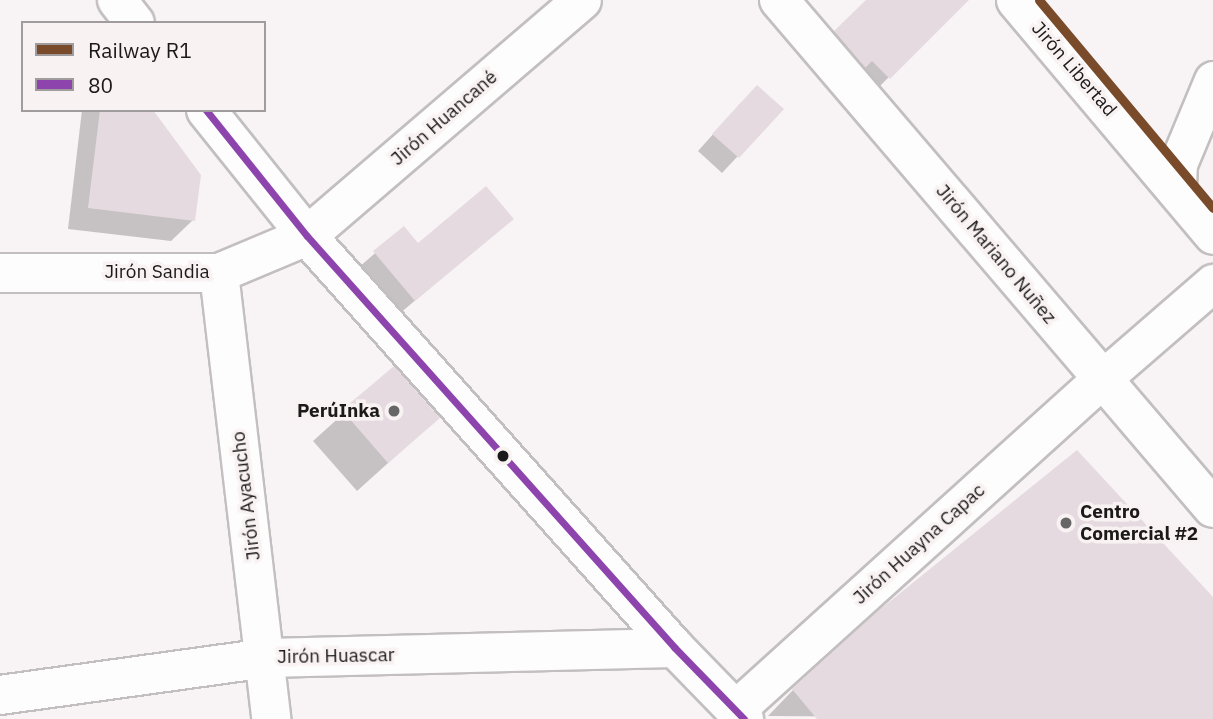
<!DOCTYPE html>
<meta charset="utf-8">
<style>
body{margin:0}
#map{position:relative;width:1213px;height:719px;overflow:hidden;background:#f8f3f4;font-family:"IBM Plex Sans",sans-serif}
div>[style]{position:absolute}
[style*='--x']{left:calc(var(--x)*1px);top:calc(var(--y)*1px);width:calc(var(--w)*1px);rotate:calc(var(--a)*1deg)}
.shadow>*{inset:0;background:#0003}
.building>*{inset:0;background:#e6dae1}
.roads{filter:drop-shadow(2px 0 #c3bfc0) drop-shadow(-2px 0 #c3bfc0) drop-shadow(0 2px #c3bfc0) drop-shadow(0 -2px #c3bfc0)}
.pedestrian>*{height:37px;margin:-18.5px;padding:0 18.5px;transform-origin:18.5px;border-radius:18.5px;background:#fefdfd}
.minor>*{height:38px;margin:-19px;padding:0 19px;transform-origin:19px;border-radius:19px;background:#fefdfd}
.tertiary>*{height:38px;margin:-19px;padding:0 19px;transform-origin:19px;border-radius:19px;background:#fefdfd}
.primary>*{height:38px;margin:-19px;padding:0 19px;transform-origin:19px;border-radius:19px;background:#fefdfd}
.bus-1>*{height:7px;margin:-3.5px;padding:0 3.5px;transform-origin:3.5px;border-radius:3.5px;background:#8e44ad}
.rail-1>*{height:9px;margin:-4.5px;padding:0 4.5px;transform-origin:4.5px;border-radius:4.5px;background:#7a4b2a}
.dots>*{width:19px;height:19px;translate:-50% -50%;box-sizing:border-box;border:4px solid #f9f2f3;border-radius:50%}
span{translate:-50% -50%;white-space:nowrap;text-align:center;line-height:1.15;-webkit-text-stroke:7px #f9f2f3;paint-order:stroke}
.street-label{font-size:19px;color:#1b1919}
.poi-label{font-size:19px;color:#1b1919;font-weight:700}
.right{translate:-100% -50%;text-align:right}
.left{translate:0 -50%;text-align:left}
.legend{position:absolute;left:21px;top:21px;width:245px;height:91px;box-sizing:border-box;background:#f9f2f3;border:2px solid #a09b9c;margin:0;padding:9px 12px;list-style:none;font-size:21px;color:#1b1919}
.legend li{display:flex;align-items:center;gap:14px;height:35px}
.legend b{width:35px;border:2px solid #a09b9c}
</style>
<div id="map">
<div class="shadow">
<i style="clip-path:polygon(868px 0,950px 0,958px 8px,867px 99px,814px 54px)"></i>
<i style="clip-path:polygon(741px 103px,782px 109px,722px 173px,698px 151px)"></i>
<i style="clip-path:polygon(82px 110px,151px 110px,193px 220px,171px 241px,68px 229px)"></i>
<i style="clip-path:polygon(511px 219px,398px 315px,358px 268px,404px 228px,418px 245px)"></i>
<i style="clip-path:polygon(394px 368px,438px 418px,357px 491px,313px 441px)"></i>
<i style="clip-path:polygon(1213px 599px,1213px 719px,768px 716px,793px 690px)"></i>
</div>
<div class="building">
<i style="clip-path:polygon(866px 0,969px 0,890px 79px,872px 61px,865px 68px,834px 31px)"></i>
<i style="clip-path:polygon(757px 85px,784px 109px,739px 158px,712px 134px)"></i>
<i style="clip-path:polygon(100px 110px,153px 110px,201px 175px,195px 221px,88px 208px)"></i>
<i style="clip-path:polygon(486px 186px,514px 219px,415px 301px,373px 251px,404px 226px,418px 243px)"></i>
<i style="clip-path:polygon(394px 366px,440px 418px,388px 463px,342px 410px)"></i>
<i style="clip-path:polygon(1077px 450px,1213px 597px,1213px 719px,817px 719px,792px 689px,878px 611px)"></i>
</div>
<div class="roads">
<div class="pedestrian">
<i style="--x:1015;--y:0;--w:307;--a:49.9"></i>
<i style="--x:1177;--y:188;--w:24;--a:-88"></i>
<i style="--x:1178;--y:164;--w:91;--a:-67.4"></i>
<i style="--x:1102;--y:379;--w:147;--a:-40.9"></i>
</div>
<div class="minor">
<i style="--x:0;--y:273;--w:219;--a:0"></i>
<i style="--x:219;--y:273;--w:95;--a:-22.8"></i>
<i style="--x:219;--y:273;--w:449;--a:83.3"></i>
<i style="--x:0;--y:695;--w:268;--a:-7.9"></i>
<i style="--x:265;--y:658;--w:410;--a:-1.4"></i>
<i style="--x:736;--y:710;--w:493;--a:-42.1"></i>
</div>
<div class="tertiary">
<i style="--x:307;--y:236;--w:362;--a:-40.6"></i>
</div>
<div class="primary">
<i style="--x:117;--y:0;--w:29;--a:52"></i>
<i style="--x:779;--y:0;--w:668;--a:49.49"></i>
<i style="--x:206;--y:110;--w:161;--a:51.3"></i>
<i style="--x:307;--y:236;--w:552;--a:48.23"></i>
<i style="--x:675;--y:648;--w:99;--a:45.8"></i>
</div>
</div>
<div class="bus-1">
<i style="--x:206;--y:110;--w:161;--a:51.3"></i>
<i style="--x:307;--y:236;--w:552;--a:48.23"></i>
<i style="--x:675;--y:648;--w:99;--a:45.8"></i>
</div>
<div class="rail-1">
<i style="--x:1039;--y:0;--w:271;--a:50.1"></i>
</div>
<div class="dots">
<i style="left:394px;top:411px;background:#686566"></i>
<i style="left:503px;top:456px;background:#1b1919"></i>
<i style="left:1066px;top:523px;background:#686566"></i>
</div>
<div class="street-label">
<span style="left:1074px;top:69px;rotate:49deg">Jirón Libertad</span>
<span style="left:444px;top:118px;rotate:-41deg">Jirón Huancané</span>
<span style="left:996px;top:254px;rotate:50deg">Jirón Mariano Nuñez</span>
<span style="left:157px;top:272px">Jirón Sandia</span>
<span style="left:246px;top:496px;rotate:-97deg">Jirón Ayacucho</span>
<span style="left:919px;top:544px;rotate:-42deg">Jirón Huayna Capac</span>
<span style="left:336px;top:656px;rotate:-1deg">Jirón Huascar</span>
</div>
<div class="poi-label">
<span class="right" style="left:380px;top:411px">PerúInka</span>
<span class="left" style="left:1080px;top:523px">Centro<br>Comercial #2</span>
</div>
<ul class="legend">
<li><b style="height:9px;background:#7a4b2a"></b>Railway R1</li>
<li><b style="height:9px;background:#8e44ad"></b>80</li>
</ul>
</div>
